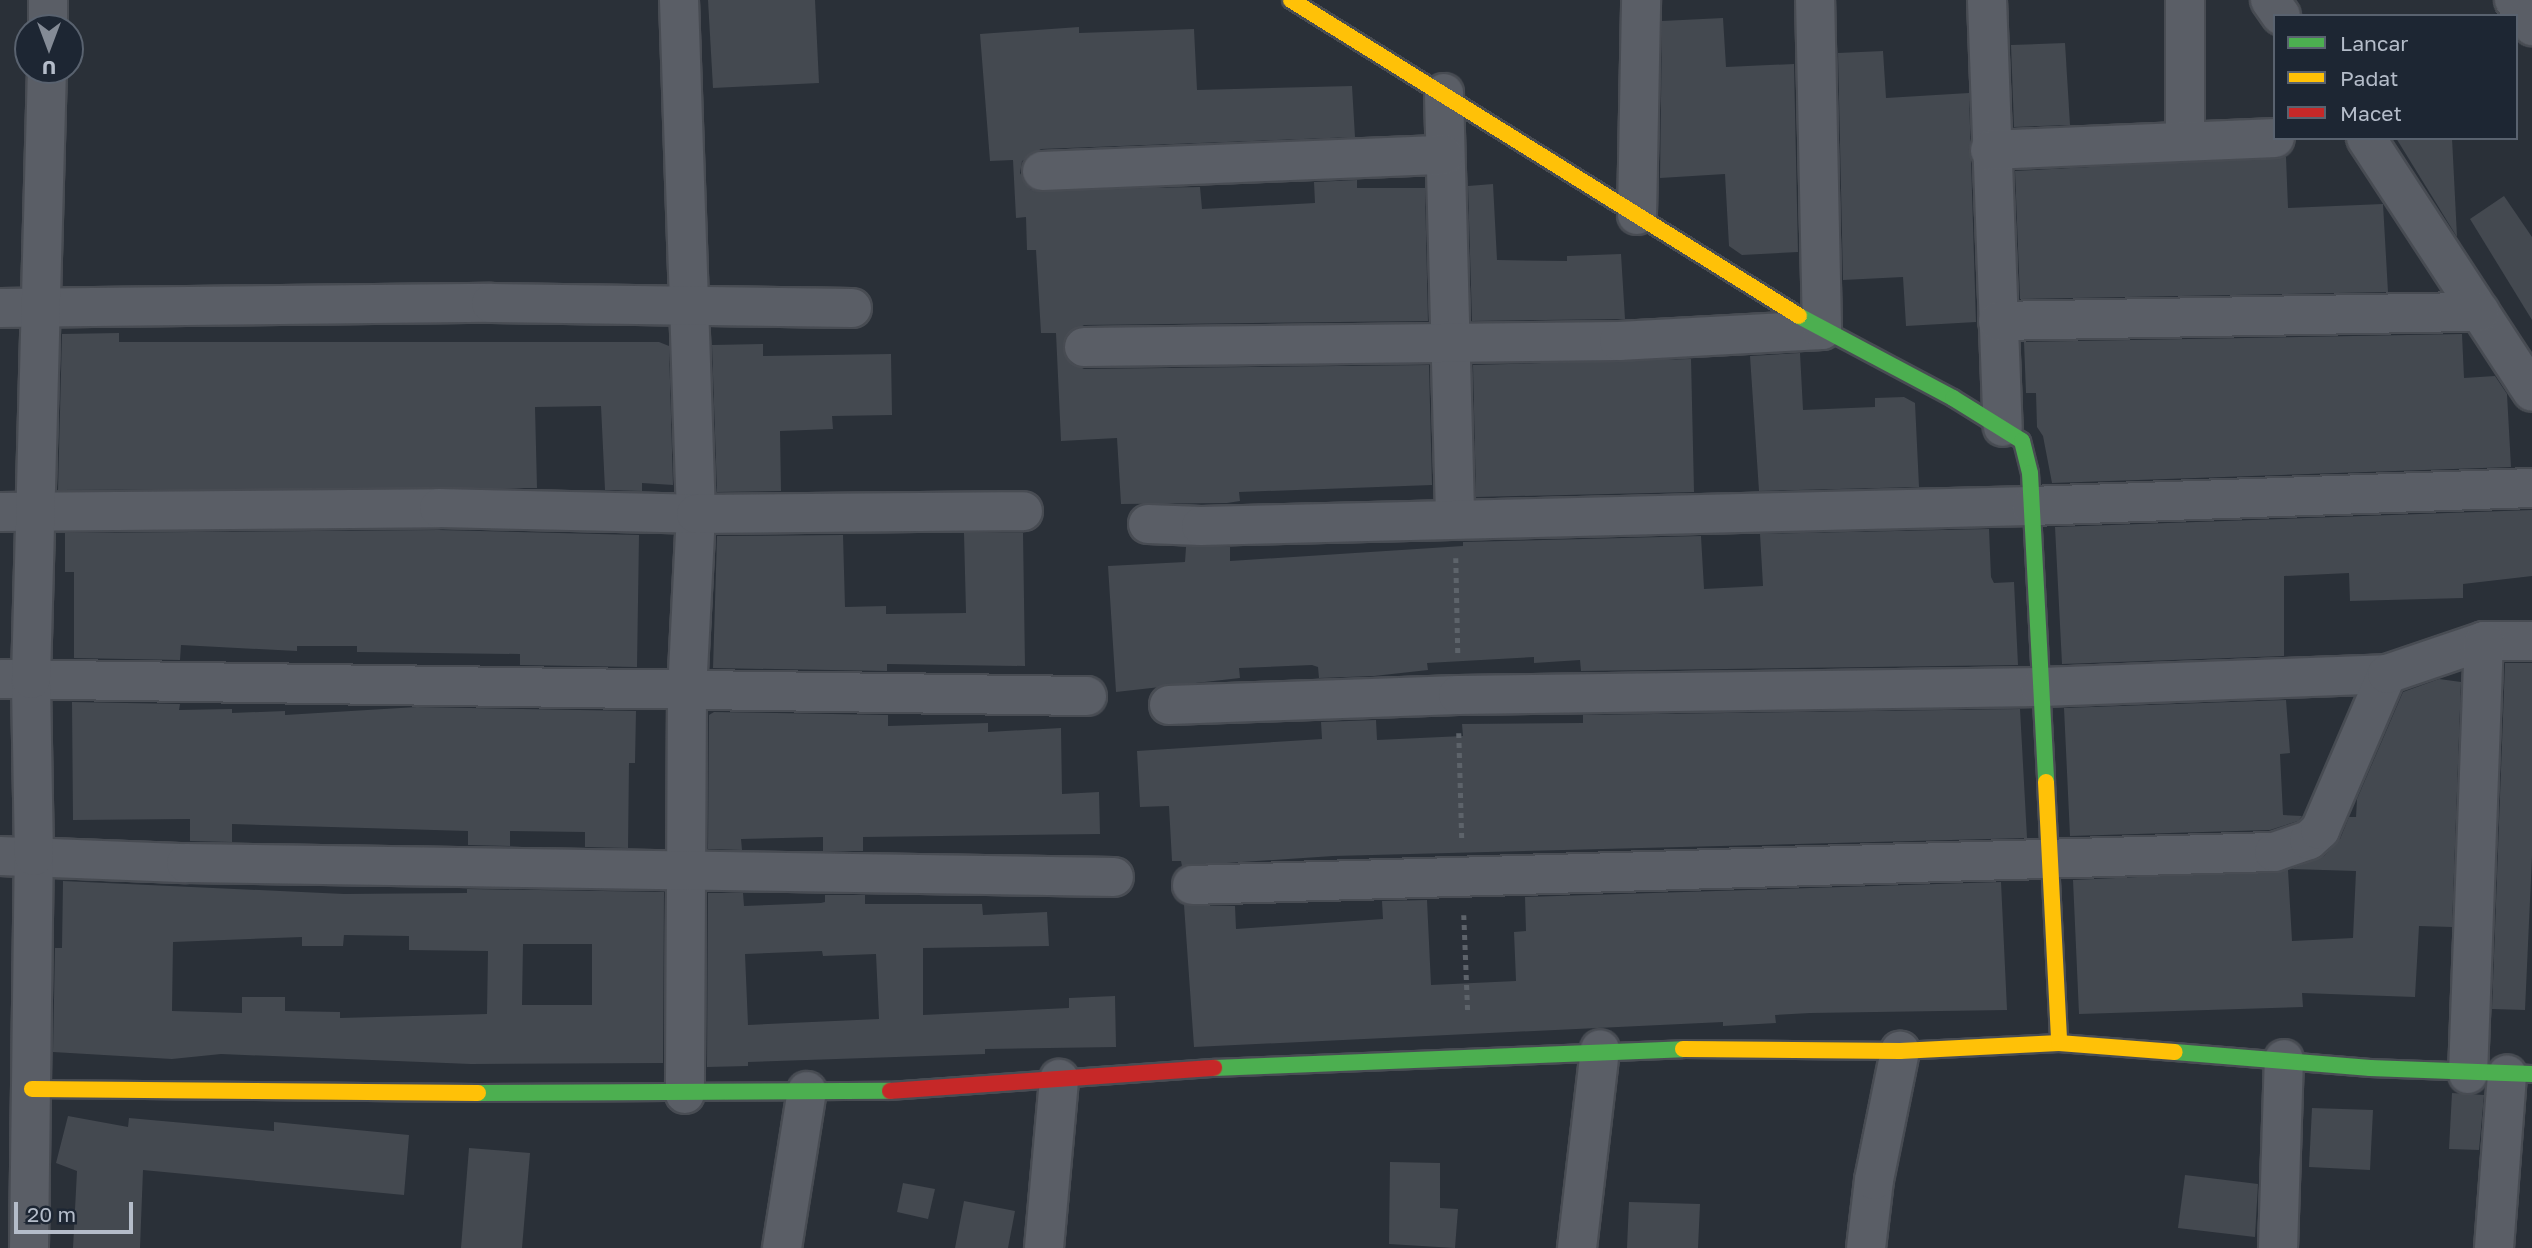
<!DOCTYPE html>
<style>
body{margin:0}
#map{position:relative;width:2532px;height:1248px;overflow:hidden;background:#2a3038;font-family:"Golos Text",sans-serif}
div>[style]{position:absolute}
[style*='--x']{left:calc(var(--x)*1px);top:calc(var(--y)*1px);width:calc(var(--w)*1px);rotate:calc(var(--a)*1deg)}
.building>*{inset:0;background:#444950}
.path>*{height:4.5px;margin-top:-2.25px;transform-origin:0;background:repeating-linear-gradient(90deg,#5d636a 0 5px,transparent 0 10px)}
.roads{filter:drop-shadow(2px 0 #484c53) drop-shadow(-2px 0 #484c53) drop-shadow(0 2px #484c53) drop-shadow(0 -2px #484c53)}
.street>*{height:38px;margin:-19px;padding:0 19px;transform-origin:19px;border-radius:19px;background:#5a5e66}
.fast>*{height:16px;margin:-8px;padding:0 8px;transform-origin:8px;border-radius:8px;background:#4caf50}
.slow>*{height:16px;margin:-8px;padding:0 8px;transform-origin:8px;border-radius:8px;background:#ffc107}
.jam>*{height:16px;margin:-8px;padding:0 8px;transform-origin:8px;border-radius:8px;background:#c62828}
span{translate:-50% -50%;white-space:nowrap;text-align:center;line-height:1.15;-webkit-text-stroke:6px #1d2633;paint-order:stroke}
.legend{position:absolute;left:2273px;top:14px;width:245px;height:126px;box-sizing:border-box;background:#1d2633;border:2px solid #59626f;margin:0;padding:9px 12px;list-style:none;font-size:21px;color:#b4bcc9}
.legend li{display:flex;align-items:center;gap:14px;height:35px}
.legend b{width:35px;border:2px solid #59626f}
.north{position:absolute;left:14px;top:14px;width:70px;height:70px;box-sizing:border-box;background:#1d2633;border:2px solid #59626f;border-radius:50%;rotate:180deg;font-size:19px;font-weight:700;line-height:28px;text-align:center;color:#b4bcc9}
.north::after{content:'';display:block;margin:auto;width:24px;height:32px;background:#848b96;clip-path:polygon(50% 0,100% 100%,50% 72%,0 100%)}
.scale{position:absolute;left:14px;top:1202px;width:119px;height:32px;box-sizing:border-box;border:4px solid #b4bcc9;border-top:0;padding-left:9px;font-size:21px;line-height:24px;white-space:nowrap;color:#b4bcc9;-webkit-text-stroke:5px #1d2633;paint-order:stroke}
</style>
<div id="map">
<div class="building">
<i style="clip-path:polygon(708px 0,815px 0,819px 83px,713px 88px)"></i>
<i style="clip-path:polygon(1723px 18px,1726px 67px,1794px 64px,1798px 252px,1742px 255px,1729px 246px,1725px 174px,1660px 178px,1662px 21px)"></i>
<i style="clip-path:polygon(1079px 27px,1079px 33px,1194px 29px,1197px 90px,1352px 86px,1355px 137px,1041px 149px,1022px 161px,1020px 173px,1031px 190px,1200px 187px,1202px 209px,1315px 203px,1314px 182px,1357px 180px,1357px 188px,1425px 188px,1428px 321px,1084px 325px,1065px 337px,1066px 359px,1084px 369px,1429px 365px,1432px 485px,1239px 492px,1240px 501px,1227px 503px,1121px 504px,1117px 438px,1061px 441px,1056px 333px,1041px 333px,1036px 250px,1027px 250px,1026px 217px,1016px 218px,1013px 160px,990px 161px,980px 34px)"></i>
<i style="clip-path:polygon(2065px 43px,2070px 125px,2014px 127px,2011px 45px)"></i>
<i style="clip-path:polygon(1883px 51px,1886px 98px,1969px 93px,1976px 322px,1906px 326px,1903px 277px,1843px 280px,1838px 53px)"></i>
<i style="clip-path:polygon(2396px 138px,2452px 138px,2457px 237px)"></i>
<i style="clip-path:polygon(2286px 157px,2288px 208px,2383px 204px,2388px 292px,2020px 299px,2015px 171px)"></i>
<i style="clip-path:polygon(1493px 184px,1497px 260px,1567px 261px,1567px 256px,1621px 254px,1625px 319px,1472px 321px,1468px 186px)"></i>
<i style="clip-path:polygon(2504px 196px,2532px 237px,2532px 320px,2470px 219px)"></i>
<i style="clip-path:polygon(119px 333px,119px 342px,659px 342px,669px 346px,673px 485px,642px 483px,642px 491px,605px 490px,601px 406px,535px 407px,537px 488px,58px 490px,62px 334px)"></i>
<i style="clip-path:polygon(2462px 334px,2464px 378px,2495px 376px,2507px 394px,2511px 467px,2052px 483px,2043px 436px,2037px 427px,2036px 393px,2026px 393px,2024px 342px)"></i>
<i style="clip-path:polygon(763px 344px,763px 356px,891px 354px,892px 415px,832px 416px,833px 429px,780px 431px,781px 491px,717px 492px,712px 345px)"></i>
<i style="clip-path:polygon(1800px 353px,1803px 410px,1875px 407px,1875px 398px,1904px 397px,1915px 403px,1919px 487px,1759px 491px,1750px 356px)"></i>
<i style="clip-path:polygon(1691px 359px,1694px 492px,1476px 497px,1473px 365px)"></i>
<i style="clip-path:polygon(2532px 510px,2532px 576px,2463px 584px,2463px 598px,2350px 601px,2349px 573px,2284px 576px,2284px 656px,2062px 664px,2055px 527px)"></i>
<i style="clip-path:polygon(1989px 529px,1991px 577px,1994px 583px,2014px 582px,2018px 665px,1581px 671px,1580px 660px,1534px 663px,1534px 657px,1427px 663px,1428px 670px,1374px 676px,1319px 678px,1318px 667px,1312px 665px,1239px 668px,1240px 678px,1116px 692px,1108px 566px,1185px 562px,1186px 547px,1230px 547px,1230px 561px,1463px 546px,1463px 542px,1701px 536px,1704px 589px,1763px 586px,1760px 534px)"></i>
<i style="clip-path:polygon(439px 530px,639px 535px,637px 667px,520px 665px,520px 654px,357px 652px,357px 646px,297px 646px,297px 651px,181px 645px,180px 660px,74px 658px,74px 572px,65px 572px,65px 533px)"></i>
<i style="clip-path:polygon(964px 533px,1023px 533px,1025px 666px,887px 664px,887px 671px,713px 668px,717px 536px,843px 535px,845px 607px,886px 606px,886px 614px,966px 613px)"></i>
<i style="clip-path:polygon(2505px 663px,2532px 663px,2532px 856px,2525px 1010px,2492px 1009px)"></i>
<i style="clip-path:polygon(2439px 679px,2461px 682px,2452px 927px,2419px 926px,2415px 997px,2302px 993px,2303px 1007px,2079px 1014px,2073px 880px,2288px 870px,2292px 941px,2353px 938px,2356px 871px,2291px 869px,2324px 856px,2340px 839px,2349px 817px,2356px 817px,2357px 799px,2403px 692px)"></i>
<i style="clip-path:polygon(2286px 700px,2290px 753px,2280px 754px,2283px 815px,2302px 816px,2298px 821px,2270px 830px,2070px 836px,2064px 708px)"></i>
<i style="clip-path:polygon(72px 702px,180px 704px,179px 710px,232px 709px,232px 713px,285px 711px,285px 715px,417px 707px,636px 711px,635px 763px,629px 763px,628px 848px,585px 847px,585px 832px,510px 831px,510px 846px,468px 845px,468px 831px,232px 824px,232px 842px,190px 841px,190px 819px,73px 820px)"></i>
<i style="clip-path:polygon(2020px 709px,2027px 838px,1333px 856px,1182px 866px,1181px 861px,1172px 861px,1169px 806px,1140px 807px,1137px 751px,1322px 739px,1321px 722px,1376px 720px,1377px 740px,1463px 736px,1462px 724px,1583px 723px,1583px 715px)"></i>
<i style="clip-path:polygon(714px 712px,888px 715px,888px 726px,988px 723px,988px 732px,1061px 728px,1062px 794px,1099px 792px,1100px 834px,863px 837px,863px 851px,823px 851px,823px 837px,741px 839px,742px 850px,708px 849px,709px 715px)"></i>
<i style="clip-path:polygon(evenodd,63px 881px,344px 894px,467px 893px,467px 889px,664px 892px,663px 1063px,471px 1064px,221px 1054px,172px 1059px,53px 1052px,55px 948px,62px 948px,63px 881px,344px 935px,409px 936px,409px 950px,488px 951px,487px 1014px,340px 1018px,340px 1012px,285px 1011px,285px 997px,242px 997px,242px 1013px,172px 1011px,173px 942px,302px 937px,302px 946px,343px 946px,344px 935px,63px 881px,523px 944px,592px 944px,592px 1005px,522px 1005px,523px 944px)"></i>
<i style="clip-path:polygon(2001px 882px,2007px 1010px,1810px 1013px,1775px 1015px,1776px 1023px,1723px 1026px,1723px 1022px,1194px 1047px,1184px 905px,1235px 906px,1236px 929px,1383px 919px,1382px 901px,1427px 900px,1431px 985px,1516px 981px,1514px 932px,1526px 931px,1525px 897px)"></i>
<i style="clip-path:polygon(evenodd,708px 893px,743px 893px,744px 906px,821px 903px,825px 902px,825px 895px,865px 895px,865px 904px,982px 904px,983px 915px,1047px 912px,1049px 946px,923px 948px,923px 1015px,1069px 1008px,1069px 998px,1115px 996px,1116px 1047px,985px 1049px,985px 1054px,748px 1062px,748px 1066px,707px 1067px,708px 893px,822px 951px,823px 956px,876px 954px,879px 1019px,748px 1025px,745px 954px,822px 951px)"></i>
<i style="clip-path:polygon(2452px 1093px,2484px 1095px,2479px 1150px,2449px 1149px)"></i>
<i style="clip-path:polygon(2312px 1108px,2373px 1110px,2370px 1170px,2309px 1167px)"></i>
<i style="clip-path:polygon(68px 1116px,128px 1127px,129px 1118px,274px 1131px,274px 1122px,409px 1135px,404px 1195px,143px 1170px,140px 1248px,73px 1248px,77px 1171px,56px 1163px)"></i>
<i style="clip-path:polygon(469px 1148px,530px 1153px,522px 1248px,461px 1248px)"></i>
<i style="clip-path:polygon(1390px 1162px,1440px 1163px,1440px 1208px,1458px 1209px,1455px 1248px,1389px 1244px)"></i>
<i style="clip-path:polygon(2185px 1175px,2258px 1184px,2255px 1237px,2178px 1228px)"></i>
<i style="clip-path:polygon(903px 1183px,935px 1189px,928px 1219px,897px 1212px)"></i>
<i style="clip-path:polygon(964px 1201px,1015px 1211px,1008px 1248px,955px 1248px)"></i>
<i style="clip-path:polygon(1629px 1202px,1700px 1204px,1698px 1248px,1627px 1248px)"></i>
</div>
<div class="path">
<i style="--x:1456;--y:558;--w:99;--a:88.8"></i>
<i style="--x:1459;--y:733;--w:106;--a:88.4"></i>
<i style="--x:1464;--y:915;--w:99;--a:87.7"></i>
</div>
<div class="roads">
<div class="street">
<i style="--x:679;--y:0;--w:514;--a:88.11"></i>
<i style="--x:696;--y:514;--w:179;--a:92.9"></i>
<i style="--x:687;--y:693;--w:401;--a:90.3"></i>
<i style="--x:1987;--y:0;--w:427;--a:87.9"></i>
<i style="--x:2185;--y:0;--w:140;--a:90"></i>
<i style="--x:2270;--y:0;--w:19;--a:55"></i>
<i style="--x:2514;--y:0;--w:32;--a:55"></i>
<i style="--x:48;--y:28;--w:28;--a:-90"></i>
<i style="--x:1444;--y:93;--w:425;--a:88.5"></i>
<i style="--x:2366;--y:138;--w:303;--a:56.8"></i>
<i style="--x:1990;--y:150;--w:285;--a:-2.4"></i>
<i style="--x:1042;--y:171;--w:402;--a:-2.3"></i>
<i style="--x:1637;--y:215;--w:215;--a:-88.9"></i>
<i style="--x:0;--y:308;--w:491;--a:-0.6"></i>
<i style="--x:491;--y:303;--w:361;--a:0.8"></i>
<i style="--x:1998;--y:321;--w:482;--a:-1.1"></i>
<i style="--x:1084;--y:347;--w:535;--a:-0.64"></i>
<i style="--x:1619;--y:341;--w:203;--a:-3.1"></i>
<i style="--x:1822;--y:330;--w:330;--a:-91.2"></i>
<i style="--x:0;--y:512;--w:439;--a:-0.5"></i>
<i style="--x:439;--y:508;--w:257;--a:1.3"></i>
<i style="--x:696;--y:514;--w:327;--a:-0.5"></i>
<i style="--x:1148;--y:524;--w:53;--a:2.2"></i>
<i style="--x:1201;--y:526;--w:830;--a:-1.38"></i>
<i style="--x:2031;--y:506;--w:501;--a:-2.06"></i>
<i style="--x:0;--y:679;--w:1087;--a:0.9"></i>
<i style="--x:1169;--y:705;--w:289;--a:-2"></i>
<i style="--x:1458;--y:695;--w:582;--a:-0.79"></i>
<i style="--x:2040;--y:687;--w:347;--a:-2.1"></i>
<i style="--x:0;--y:856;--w:186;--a:2.2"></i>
<i style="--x:186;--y:863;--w:928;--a:0.86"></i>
<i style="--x:1192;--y:885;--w:1083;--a:-1.75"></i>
<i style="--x:2274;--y:852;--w:37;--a:-19"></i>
<i style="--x:2309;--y:840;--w:15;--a:-42"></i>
<i style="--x:2320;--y:830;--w:170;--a:-66.8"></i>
<i style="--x:2387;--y:674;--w:102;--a:-18.8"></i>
<i style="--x:2484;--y:641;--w:48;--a:0"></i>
<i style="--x:2468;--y:1074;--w:433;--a:-87.9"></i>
<i style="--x:29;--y:1248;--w:392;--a:-89.3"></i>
<i style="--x:34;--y:856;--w:177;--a:-91"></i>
<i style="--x:31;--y:679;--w:609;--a:-88.5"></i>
<i style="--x:782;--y:1248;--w:159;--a:-81"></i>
<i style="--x:1044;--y:1248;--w:170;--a:-84.9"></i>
<i style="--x:1577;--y:1248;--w:200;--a:-83.4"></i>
<i style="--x:1866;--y:1248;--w:68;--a:-83.3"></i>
<i style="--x:1874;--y:1180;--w:132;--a:-78.6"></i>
<i style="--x:2278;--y:1248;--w:189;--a:-88.2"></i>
<i style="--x:2494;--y:1248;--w:174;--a:-85.7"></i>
</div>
<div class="fast">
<i style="--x:1799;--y:316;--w:174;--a:28"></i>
<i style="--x:1953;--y:398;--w:81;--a:31.9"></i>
<i style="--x:2022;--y:441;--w:33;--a:76"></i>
<i style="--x:2030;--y:473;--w:309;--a:87"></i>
<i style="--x:2175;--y:1052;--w:196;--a:4.7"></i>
<i style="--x:2370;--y:1068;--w:162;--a:2.1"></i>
<i style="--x:1214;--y:1068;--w:469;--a:-2.3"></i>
<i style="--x:478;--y:1093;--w:412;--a:-0.3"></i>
</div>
<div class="slow">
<i style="--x:1291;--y:0;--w:598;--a:31.88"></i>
<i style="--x:2046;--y:782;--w:261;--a:87.1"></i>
<i style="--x:1683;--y:1049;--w:217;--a:0.5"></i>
<i style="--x:1900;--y:1051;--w:159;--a:-2.9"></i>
<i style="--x:2059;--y:1043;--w:116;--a:4.4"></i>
<i style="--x:32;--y:1089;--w:446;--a:0.5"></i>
</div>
<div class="jam">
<i style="--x:890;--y:1091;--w:325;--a:-4.1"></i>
</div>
</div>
<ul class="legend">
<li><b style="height:9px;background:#4caf50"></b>Lancar</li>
<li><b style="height:9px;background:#ffc107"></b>Padat</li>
<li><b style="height:9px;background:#c62828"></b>Macet</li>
</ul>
<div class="north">U</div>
<div class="scale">20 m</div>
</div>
